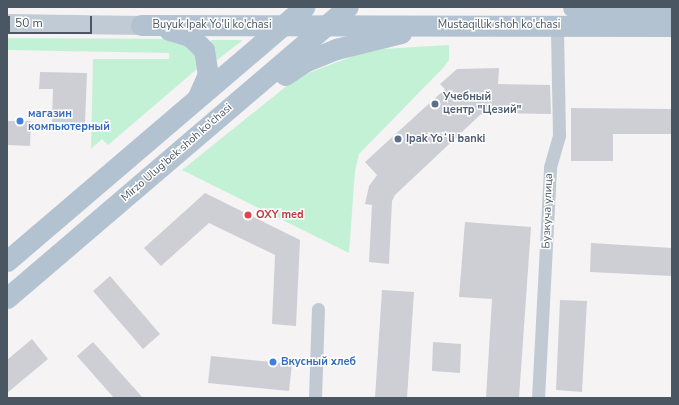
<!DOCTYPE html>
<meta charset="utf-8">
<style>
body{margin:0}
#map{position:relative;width:679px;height:405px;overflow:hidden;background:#f5f3f3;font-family:"Nunito Sans",sans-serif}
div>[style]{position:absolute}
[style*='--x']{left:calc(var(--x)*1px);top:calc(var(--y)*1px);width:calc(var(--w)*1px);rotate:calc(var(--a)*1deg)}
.green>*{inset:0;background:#c3f1d5}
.building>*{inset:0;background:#cdcfd5}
.street>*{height:13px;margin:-6.5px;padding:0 6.5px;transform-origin:6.5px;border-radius:6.5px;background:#c1cad2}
.secondary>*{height:19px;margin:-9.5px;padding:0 9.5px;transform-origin:9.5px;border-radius:9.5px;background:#c1cbd6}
.primary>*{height:21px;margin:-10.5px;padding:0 10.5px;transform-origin:10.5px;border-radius:10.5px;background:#b3c2d1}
.dots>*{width:11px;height:11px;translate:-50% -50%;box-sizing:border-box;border:2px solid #fff;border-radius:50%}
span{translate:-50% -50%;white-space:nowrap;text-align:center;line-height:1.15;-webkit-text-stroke:3px #fff;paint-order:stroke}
.street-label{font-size:11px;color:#4a5661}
.service-label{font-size:11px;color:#4e5e75;font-weight:700}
.left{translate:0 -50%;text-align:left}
.shop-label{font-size:11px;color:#366cbe;font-weight:700}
.health-label{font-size:11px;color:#be3a42;font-weight:700}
.frame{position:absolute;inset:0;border:8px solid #4a5661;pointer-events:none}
.scale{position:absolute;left:8px;top:16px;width:84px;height:18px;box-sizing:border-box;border:2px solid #4a5661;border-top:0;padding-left:5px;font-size:12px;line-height:14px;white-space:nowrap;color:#4a5661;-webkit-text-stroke:3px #fff;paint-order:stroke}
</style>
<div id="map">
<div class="green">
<i style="clip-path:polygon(7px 38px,177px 39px,193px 48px,197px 69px,108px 145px,102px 139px,91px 149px,93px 59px,169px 59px,169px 53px,7px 50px)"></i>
<i style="clip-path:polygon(211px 40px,243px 40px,217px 60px)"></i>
<i style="clip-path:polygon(449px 45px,449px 60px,443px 68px,359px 154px,355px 171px,349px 253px,182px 170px,294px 80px,306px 74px,356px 55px,382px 49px)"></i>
</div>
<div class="building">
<i style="clip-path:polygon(499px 68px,498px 84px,550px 85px,551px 114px,487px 113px,480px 115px,395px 195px,392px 201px,389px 264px,369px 262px,372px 205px,365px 204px,369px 186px,377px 175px,365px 162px,445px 89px,440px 84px,457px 69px)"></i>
<i style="clip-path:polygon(40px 72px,87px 73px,85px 123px,52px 122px,53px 89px,39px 89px)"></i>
<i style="clip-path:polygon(571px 108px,672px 109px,672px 134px,613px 134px,613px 161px,571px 161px)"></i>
<i style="clip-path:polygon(7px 121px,31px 121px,30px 146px,7px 145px)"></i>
<i style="clip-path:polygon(205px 193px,300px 240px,296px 326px,272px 324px,275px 255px,209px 223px,161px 266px,144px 248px)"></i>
<i style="clip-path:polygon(465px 222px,531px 227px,519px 398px,486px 398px,492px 299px,459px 297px)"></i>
<i style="clip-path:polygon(591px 243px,672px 248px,672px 276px,590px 272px)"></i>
<i style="clip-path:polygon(110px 276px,160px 334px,143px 349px,93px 291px)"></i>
<i style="clip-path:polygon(382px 290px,414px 292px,407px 398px,375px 398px)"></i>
<i style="clip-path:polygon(560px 300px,587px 301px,582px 392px,556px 390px)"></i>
<i style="clip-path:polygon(32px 339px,48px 359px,7px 393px,7px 360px)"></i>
<i style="clip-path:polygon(93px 342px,143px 398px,114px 398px,77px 356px)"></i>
<i style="clip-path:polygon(433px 342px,461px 344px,460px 373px,432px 371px)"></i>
<i style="clip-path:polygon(211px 356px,292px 364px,289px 391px,208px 383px)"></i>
</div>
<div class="street">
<i style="--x:315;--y:398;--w:89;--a:-88.1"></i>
<i style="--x:538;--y:398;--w:231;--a:-87"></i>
<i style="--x:550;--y:167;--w:33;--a:-74"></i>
<i style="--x:559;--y:135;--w:109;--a:-91.1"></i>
</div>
<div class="secondary">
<i style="--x:7;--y:23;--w:134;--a:0.9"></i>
</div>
<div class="primary">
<i style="--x:573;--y:7;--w:99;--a:0"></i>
<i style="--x:141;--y:25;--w:531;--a:0.11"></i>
<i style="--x:169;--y:30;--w:22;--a:16"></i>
<i style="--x:190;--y:36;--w:20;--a:45"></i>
<i style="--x:204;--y:50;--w:24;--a:81"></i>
<i style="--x:208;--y:74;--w:24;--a:114"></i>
<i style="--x:285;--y:75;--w:23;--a:-34"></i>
<i style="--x:304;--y:62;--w:35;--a:-22"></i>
<i style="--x:336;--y:49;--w:67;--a:-13.8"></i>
<i style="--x:7;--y:261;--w:391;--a:-40.5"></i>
<i style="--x:7;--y:298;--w:448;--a:-40.5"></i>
</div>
<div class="dots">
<i style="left:435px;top:104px;background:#5c6f8a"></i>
<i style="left:20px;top:121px;background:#3f7fe0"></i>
<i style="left:398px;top:139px;background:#5c6f8a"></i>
<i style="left:248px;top:215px;background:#e0444e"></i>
<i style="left:273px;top:362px;background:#3f7fe0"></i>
</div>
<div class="street-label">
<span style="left:212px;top:25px">Buyuk Ipak Yo'li ko'chasi</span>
<span style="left:499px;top:25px">Mustaqillik shoh ko'chasi</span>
<span style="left:177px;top:153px;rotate:-41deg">Mirzo Ulug'bek shoh ko'chasi</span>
<span style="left:548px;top:211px;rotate:-88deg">Бузкуча улица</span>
</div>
<div class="service-label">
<span class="left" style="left:443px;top:104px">Учебный<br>центр "Цезий"</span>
<span class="left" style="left:406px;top:139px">Ipak Yoʻli banki</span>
</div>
<div class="shop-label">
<span class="left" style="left:28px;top:121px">магазин<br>компьютерный</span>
<span class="left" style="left:281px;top:362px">Вкусный хлеб</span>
</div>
<div class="health-label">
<span class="left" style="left:256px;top:215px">OXY med</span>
</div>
<div class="frame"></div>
<div class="scale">50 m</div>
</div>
